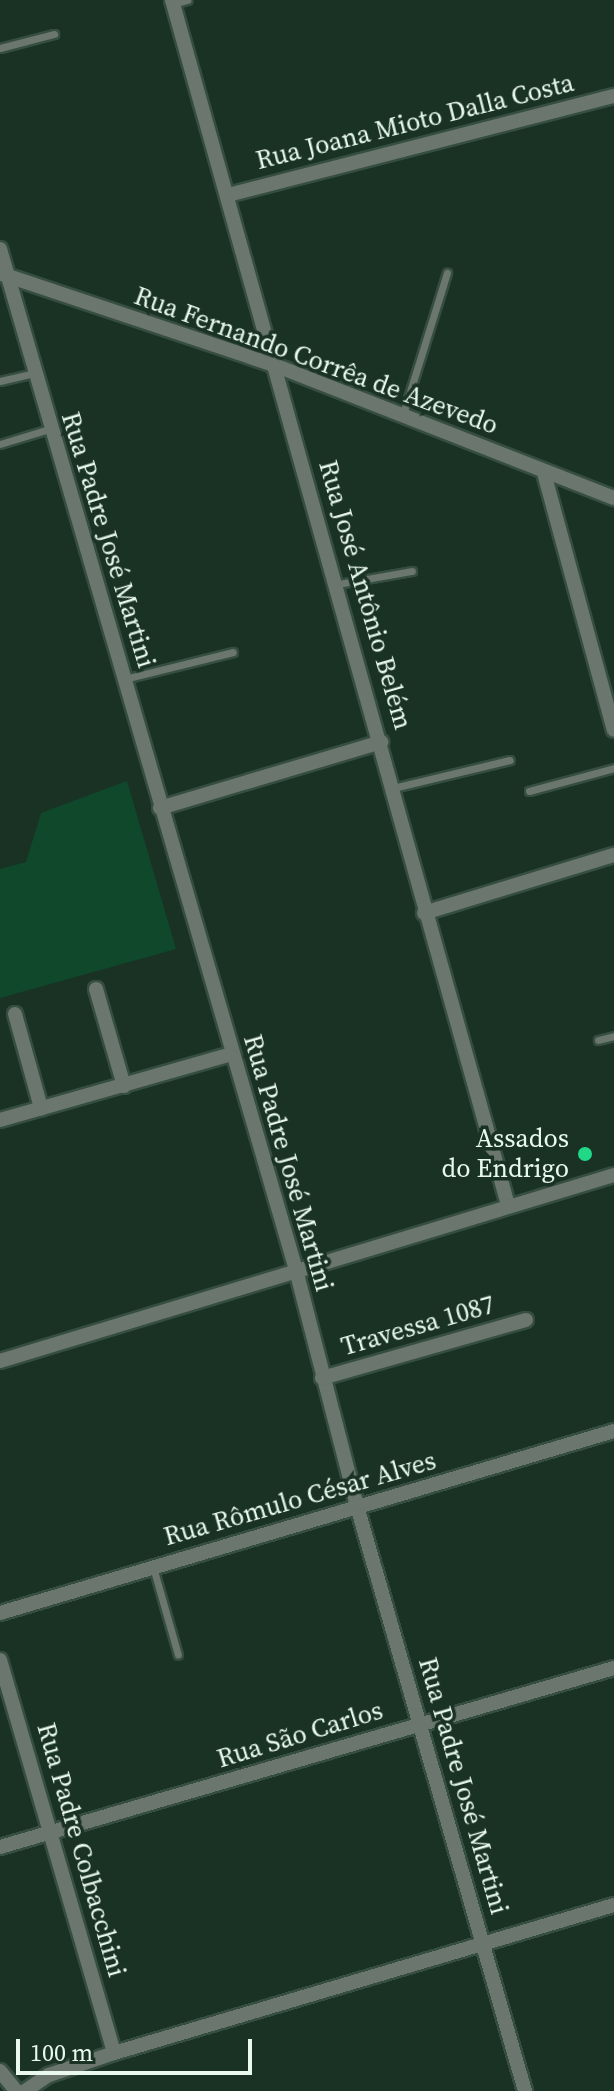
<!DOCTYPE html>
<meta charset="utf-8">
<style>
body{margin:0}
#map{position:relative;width:614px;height:2091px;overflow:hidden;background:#193224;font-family:"Source Serif 4",serif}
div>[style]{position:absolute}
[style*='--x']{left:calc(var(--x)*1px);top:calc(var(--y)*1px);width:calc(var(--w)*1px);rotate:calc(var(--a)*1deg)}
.green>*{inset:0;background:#0f482b}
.roads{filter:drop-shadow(2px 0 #364e40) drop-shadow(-2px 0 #364e40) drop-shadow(0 2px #364e40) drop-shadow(0 -2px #364e40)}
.service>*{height:7px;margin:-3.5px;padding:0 3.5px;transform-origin:3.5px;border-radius:3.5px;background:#6a766e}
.minor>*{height:14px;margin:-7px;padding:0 7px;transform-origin:7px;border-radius:7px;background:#6a766e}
.dots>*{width:22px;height:22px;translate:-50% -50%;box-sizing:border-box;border:4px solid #193224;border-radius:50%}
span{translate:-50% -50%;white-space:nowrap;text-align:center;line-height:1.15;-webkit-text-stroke:7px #193224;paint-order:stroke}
.street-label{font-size:26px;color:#e9f9ee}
.poi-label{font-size:26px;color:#e9f9ee}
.right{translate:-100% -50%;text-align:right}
.scale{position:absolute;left:16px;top:2039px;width:236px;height:36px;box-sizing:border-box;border:4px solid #e9f9ee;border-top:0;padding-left:10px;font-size:24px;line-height:28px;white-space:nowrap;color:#e9f9ee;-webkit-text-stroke:6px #193224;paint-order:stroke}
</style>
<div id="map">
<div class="green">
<i style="clip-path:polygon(127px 781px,176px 949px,0 998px,0 869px,26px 862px,41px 813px)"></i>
</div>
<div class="roads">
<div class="service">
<i style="--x:173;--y:4;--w:15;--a:-16"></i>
<i style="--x:0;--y:48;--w:56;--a:-14.5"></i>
<i style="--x:0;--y:381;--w:35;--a:-13"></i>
<i style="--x:403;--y:414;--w:148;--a:-72.7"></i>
<i style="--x:0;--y:444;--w:51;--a:-17"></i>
<i style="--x:338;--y:584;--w:75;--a:-10"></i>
<i style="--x:124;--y:679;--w:112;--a:-13.9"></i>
<i style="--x:393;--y:788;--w:120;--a:-13.5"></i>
<i style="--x:529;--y:791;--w:88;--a:-15.1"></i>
<i style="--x:598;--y:1040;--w:16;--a:-14"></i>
<i style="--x:153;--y:1567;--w:91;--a:74.1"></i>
</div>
<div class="minor">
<i style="--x:172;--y:0;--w:1251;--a:74.42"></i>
<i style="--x:228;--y:195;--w:398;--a:-14.4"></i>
<i style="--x:0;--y:249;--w:1063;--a:73.83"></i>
<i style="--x:296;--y:1270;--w:244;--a:75.5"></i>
<i style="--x:357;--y:1506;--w:609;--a:73.98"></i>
<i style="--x:2;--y:274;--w:290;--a:18.5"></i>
<i style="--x:277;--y:366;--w:362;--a:21.4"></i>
<i style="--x:544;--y:473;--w:266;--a:74.8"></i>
<i style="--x:160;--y:808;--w:231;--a:-16.6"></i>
<i style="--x:424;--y:913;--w:199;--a:-17"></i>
<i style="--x:96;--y:989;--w:101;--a:73.9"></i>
<i style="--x:15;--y:1014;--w:98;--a:74.5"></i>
<i style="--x:0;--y:1120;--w:240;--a:-15.9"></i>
<i style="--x:0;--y:1361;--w:642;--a:-16.85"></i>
<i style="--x:322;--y:1378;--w:212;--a:-15.9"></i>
<i style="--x:0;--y:1613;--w:640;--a:-16.51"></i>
<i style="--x:0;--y:1660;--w:409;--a:73.8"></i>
<i style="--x:0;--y:1847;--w:640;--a:-16.25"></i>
<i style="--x:0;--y:2071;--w:26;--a:51"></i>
<i style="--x:25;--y:2091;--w:29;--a:-34"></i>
<i style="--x:49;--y:2075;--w:69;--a:-18.7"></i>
<i style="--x:114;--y:2053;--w:521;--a:-16.49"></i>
</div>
</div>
<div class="dots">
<i style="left:585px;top:1154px;background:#21d887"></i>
</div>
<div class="street-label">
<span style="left:415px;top:122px;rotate:-14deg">Rua Joana Mioto Dalla Costa</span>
<span style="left:316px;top:361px;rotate:20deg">Rua Fernando Corrêa de Azevedo</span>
<span style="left:108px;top:540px;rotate:73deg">Rua Padre José Martini</span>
<span style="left:365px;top:595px;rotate:74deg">Rua José Antônio Belém</span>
<span style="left:288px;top:1163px;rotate:74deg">Rua Padre José Martini</span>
<span style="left:418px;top:1326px;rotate:-16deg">Travessa 1087</span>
<span style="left:300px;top:1499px;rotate:-16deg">Rua Rômulo César Alves</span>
<span style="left:300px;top:1735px;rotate:-17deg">Rua São Carlos</span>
<span style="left:463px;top:1786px;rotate:74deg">Rua Padre José Martini</span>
<span style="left:81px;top:1850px;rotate:74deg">Rua Padre Colbacchini</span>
</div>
<div class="poi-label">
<span class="right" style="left:569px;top:1154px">Assados<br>do Endrigo</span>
</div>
<div class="scale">100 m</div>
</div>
